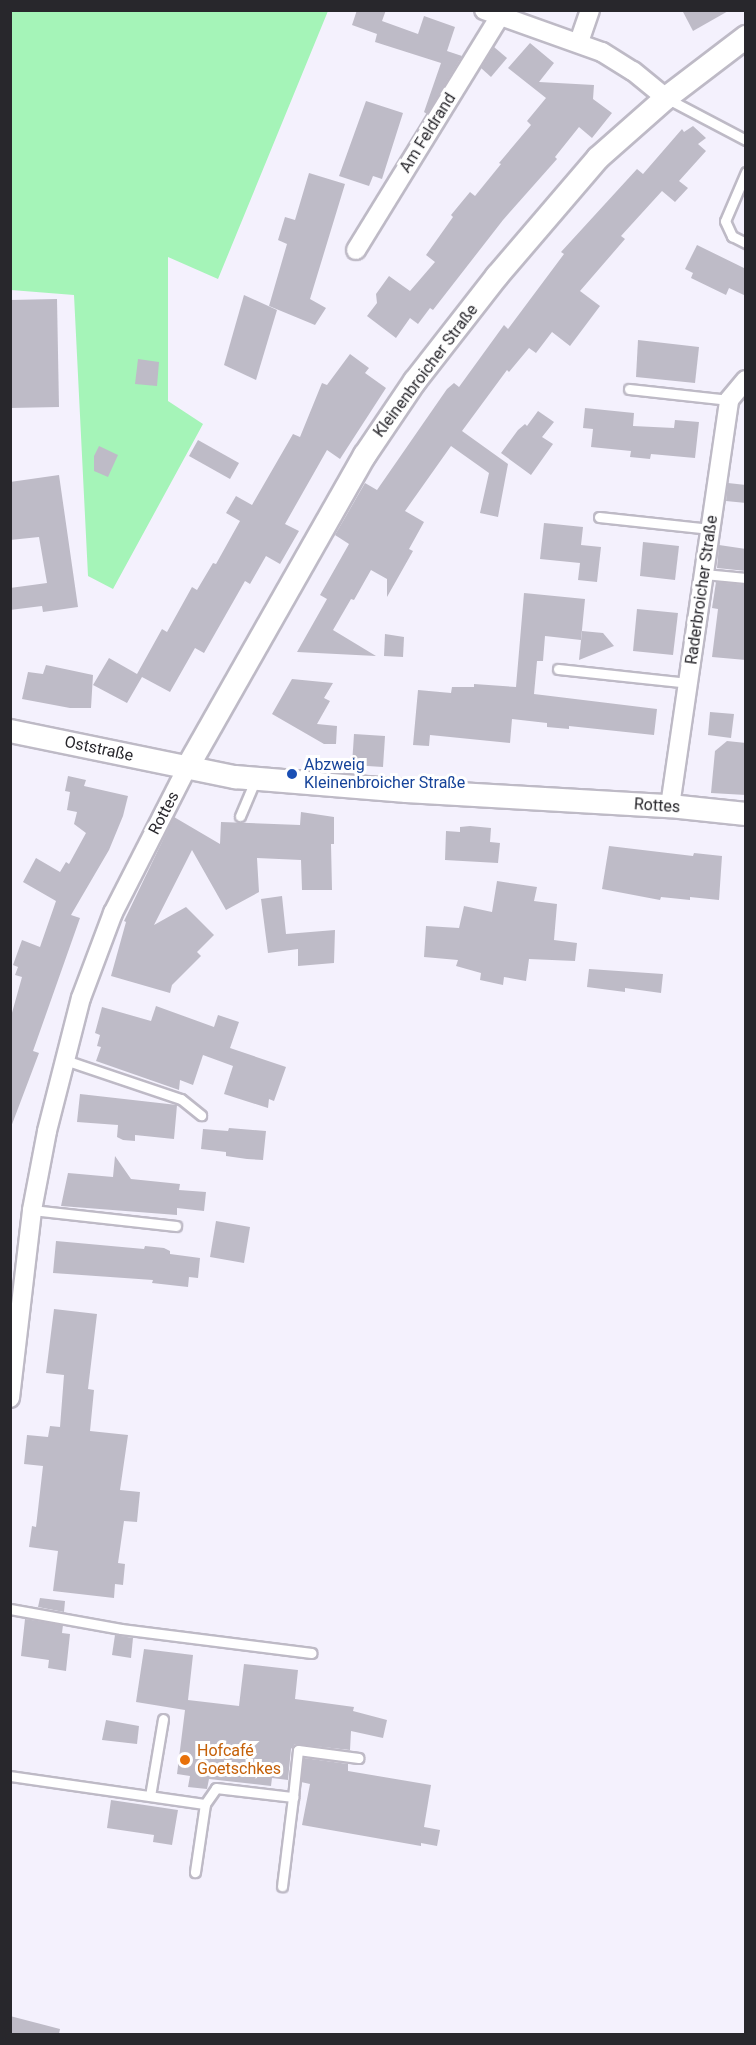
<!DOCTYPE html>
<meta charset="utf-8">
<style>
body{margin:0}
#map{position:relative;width:756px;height:2045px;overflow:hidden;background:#f4f1fd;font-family:Roboto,sans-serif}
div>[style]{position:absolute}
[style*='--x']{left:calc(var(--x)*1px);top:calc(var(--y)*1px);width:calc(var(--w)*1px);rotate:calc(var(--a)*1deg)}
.green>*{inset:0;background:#a5f4b8}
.building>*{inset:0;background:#bebbc7}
.roads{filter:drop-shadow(2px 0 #bebac6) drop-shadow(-2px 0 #bebac6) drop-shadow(0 2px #bebac6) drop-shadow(0 -2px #bebac6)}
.service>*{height:9px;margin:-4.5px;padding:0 4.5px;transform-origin:4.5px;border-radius:4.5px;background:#fff}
.minor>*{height:18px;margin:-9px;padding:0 9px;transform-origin:9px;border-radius:9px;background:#fff}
.tertiary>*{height:22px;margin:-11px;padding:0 11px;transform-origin:11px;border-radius:11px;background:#fff}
.dots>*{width:16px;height:16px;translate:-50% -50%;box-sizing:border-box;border:3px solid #fff;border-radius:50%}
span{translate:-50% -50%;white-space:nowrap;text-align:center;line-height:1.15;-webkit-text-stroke:6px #fff;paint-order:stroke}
.street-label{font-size:16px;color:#28272c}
.transit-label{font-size:16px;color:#164399}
.left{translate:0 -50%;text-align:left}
.food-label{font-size:16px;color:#c56008}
.frame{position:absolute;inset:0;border:12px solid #28272c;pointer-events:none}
</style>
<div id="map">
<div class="green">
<i style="clip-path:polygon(10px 11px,328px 11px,218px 279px,168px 257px,168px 401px,203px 424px,113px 589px,88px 576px,74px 295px,11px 290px)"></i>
</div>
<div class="building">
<i style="clip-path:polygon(357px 10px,386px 10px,382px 21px,418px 34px,424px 16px,455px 27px,447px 51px,462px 56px,427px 114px,424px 112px,441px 63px,375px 42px,377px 34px,352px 25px)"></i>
<i style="clip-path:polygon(682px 10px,730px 10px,693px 31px)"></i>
<i style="clip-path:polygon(530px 43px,554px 63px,539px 82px,594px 85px,593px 99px,612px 113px,592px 138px,579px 127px,555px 157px,557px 159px,503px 220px,433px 310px,430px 308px,418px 324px,410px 318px,396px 338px,367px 316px,377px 303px,376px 294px,389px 276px,410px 291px,435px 262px,426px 255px,453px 217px,451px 215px,470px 192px,475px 196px,501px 164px,499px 163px,531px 125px,527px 121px,546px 98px,508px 68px)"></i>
<i style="clip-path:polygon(494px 47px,507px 58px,491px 77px,481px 68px)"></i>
<i style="clip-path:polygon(366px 101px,403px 113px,382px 179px,373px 176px,369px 186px,339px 176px)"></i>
<i style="clip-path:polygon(693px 126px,706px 138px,698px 144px,706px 151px,679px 181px,688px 188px,675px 202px,662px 191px,621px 236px,625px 239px,580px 291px,600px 306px,570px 346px,552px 332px,536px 353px,529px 348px,509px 372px,507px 370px,462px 431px,508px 464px,498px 517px,480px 513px,489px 473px,451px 446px,405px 511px,424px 522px,409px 549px,413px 551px,387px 597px,387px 579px,371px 570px,354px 600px,351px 599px,333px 630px,376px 656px,297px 652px,327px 599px,320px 595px,349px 544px,335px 535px,365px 483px,377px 490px,447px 389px,454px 383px,459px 387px,504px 325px,508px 329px,564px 254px,561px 252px,637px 169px,643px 174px,682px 129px,684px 132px)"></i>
<i style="clip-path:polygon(309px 173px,345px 184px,310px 299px,326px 308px,315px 325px,269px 306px,287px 244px,278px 240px,285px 217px,295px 220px)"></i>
<i style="clip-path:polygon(697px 245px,746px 269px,746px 296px,729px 288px,726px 295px,691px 278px,693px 273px,685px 269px)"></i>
<i style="clip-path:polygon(244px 295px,277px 310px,256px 380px,224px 365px)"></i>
<i style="clip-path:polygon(57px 299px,59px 407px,10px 408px,10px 300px)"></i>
<i style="clip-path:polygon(638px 340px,699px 347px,695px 383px,636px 377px)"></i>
<i style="clip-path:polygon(350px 354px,369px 368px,365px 373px,386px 388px,340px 459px,327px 450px,285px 524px,299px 531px,280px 564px,266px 556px,250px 584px,245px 581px,204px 653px,195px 648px,170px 692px,142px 677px,127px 703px,93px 685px,109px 658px,137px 674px,162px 629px,167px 632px,192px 587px,197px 590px,213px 563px,216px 564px,240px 521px,226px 513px,236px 496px,252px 505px,293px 434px,300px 437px,322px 383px,327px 385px)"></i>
<i style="clip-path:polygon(138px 359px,159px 362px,157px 386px,135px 384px)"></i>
<i style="clip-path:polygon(585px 408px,634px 413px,633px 426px,674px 428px,675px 420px,699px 422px,695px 458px,651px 454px,650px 459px,630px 457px,631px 451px,591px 447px,593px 429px,583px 428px)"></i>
<i style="clip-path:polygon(538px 411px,554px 422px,542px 437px,553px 444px,531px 475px,501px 453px,518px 430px,525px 424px,527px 426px)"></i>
<i style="clip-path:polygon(198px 440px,239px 463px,230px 479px,189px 456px)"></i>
<i style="clip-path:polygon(99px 446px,118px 455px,108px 477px,94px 471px,94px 456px)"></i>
<i style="clip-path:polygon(59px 475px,78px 607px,43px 612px,42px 606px,10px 610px,10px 588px,47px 583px,39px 537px,10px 540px,10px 482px)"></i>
<i style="clip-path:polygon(728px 483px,746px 485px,746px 503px,726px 501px)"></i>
<i style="clip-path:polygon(544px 523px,583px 527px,581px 545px,601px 547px,597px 582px,578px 580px,580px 563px,540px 559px)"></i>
<i style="clip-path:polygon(643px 542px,679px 546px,675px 580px,640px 576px)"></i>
<i style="clip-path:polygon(719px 545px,746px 549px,746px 571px,717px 568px)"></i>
<i style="clip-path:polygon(716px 582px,746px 585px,746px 660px,712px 657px,718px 609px,712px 608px)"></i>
<i style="clip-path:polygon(524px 593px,585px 599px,581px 640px,545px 636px,543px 661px,537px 661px,534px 694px,657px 709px,654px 735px,569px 726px,569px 729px,547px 727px,547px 723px,512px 719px,510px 743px,430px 735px,429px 746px,413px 745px,418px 690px,451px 693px,452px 687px,474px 687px,474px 684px,516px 687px)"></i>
<i style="clip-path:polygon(637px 609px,678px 613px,673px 655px,633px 651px)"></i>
<i style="clip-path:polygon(582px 631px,603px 633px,614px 646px,579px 660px)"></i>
<i style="clip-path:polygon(385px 634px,404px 637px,403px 657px,384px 656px)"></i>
<i style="clip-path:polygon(46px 665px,93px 675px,91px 708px,70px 708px,22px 699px,28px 672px,43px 674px)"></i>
<i style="clip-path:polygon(292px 679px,333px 683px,324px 698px,330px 701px,317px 724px,337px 726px,336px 744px,324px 744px,272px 714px)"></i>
<i style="clip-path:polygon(710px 712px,734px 714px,731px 738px,708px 735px)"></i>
<i style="clip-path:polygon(354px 734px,385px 736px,383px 767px,352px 765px)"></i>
<i style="clip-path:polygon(727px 741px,746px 743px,746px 795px,711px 793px,715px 751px)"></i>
<i style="clip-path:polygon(68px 776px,86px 780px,84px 786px,128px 796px,123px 816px,109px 850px,71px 915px,80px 918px,33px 1051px,39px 1053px,11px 1127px,10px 1020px,22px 977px,15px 975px,18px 967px,13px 965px,22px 940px,40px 947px,56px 901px,23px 882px,36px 858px,60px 872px,66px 862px,69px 864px,86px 833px,74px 824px,77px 812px,67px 810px,70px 792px,65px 791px)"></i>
<i style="clip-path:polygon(301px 812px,334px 817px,334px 844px,331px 844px,332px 890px,302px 890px,301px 860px,257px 858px,259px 892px,226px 910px,192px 850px,154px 925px,186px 907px,214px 935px,197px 952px,201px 956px,172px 985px,170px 993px,111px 976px,126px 922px,124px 921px,174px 817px,220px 844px,221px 822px,300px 825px)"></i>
<i style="clip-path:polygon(470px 826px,491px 828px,490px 842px,500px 843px,498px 863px,445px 860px,446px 831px,460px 832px,460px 827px)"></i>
<i style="clip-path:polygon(609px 846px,693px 856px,694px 853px,722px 856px,719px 900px,690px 897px,690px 900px,661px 897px,660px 900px,602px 889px)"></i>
<i style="clip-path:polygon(497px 881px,537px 887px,534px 901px,557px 904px,554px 940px,577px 943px,575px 961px,529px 959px,526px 981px,504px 977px,503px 985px,480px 980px,481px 973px,456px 966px,458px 960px,424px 957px,426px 926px,459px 928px,464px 906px,492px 912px)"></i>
<i style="clip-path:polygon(282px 896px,286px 934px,335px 930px,334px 963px,298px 966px,298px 949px,268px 953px,261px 899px)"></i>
<i style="clip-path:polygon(589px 969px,663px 974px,661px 993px,625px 988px,625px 992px,587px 987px)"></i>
<i style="clip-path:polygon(156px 1006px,214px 1027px,218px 1015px,239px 1022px,230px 1048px,286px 1067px,274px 1101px,269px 1099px,268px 1108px,224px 1094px,233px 1066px,203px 1055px,193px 1085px,180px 1080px,179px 1090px,96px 1061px,101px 1047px,97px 1046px,100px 1035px,95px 1033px,102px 1007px,151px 1021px)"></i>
<i style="clip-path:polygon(80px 1094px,177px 1105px,174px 1139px,135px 1135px,135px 1141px,123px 1140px,117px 1137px,118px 1125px,77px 1122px)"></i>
<i style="clip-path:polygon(229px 1128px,266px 1131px,263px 1160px,247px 1159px,226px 1156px,226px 1152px,201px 1149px,203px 1129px,228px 1131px)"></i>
<i style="clip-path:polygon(115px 1156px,131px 1179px,180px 1184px,179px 1190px,206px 1192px,204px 1211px,177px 1208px,177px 1215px,61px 1206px,68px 1173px,113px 1177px)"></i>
<i style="clip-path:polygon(216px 1221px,250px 1227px,244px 1263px,210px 1257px)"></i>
<i style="clip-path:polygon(56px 1241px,144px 1249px,145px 1246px,164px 1248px,170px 1251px,170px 1254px,200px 1258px,198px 1278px,189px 1277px,188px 1287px,152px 1283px,153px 1280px,53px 1273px)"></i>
<i style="clip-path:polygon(54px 1309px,97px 1314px,88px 1389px,94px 1390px,90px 1431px,128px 1435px,120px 1490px,140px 1492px,137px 1522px,124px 1521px,118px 1563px,125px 1564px,123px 1585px,115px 1584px,114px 1598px,53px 1591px,58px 1551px,29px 1547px,32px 1526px,36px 1527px,43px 1466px,24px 1464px,27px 1435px,48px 1437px,50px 1426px,60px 1427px,64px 1375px,46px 1373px)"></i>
<i style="clip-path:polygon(40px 1598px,65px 1601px,64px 1612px,38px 1607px)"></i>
<i style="clip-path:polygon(25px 1619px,63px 1625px,62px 1633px,70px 1634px,66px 1671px,48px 1668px,49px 1660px,21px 1656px)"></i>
<i style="clip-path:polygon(115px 1635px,133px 1638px,131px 1658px,112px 1655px)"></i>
<i style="clip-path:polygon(144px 1649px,193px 1655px,188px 1700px,239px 1706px,244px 1664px,298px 1670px,295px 1699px,354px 1707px,353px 1711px,387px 1720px,383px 1738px,351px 1731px,350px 1750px,295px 1744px,291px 1749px,288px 1780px,272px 1778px,271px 1786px,209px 1779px,207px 1789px,188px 1787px,190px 1776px,177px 1774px,185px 1710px,136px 1702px)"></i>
<i style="clip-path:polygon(106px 1720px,139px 1726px,137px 1744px,102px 1740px)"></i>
<i style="clip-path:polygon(304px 1758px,348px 1764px,348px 1771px,431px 1785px,424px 1827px,440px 1830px,437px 1846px,421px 1843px,421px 1846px,302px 1825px,310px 1784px,301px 1782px)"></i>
<i style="clip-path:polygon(111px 1800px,178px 1810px,172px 1845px,153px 1842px,154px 1835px,107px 1828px)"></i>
<i style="clip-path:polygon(10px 2016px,60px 2029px,59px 2034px,10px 2034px)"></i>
</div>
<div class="roads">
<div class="service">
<i style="--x:668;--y:99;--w:88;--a:27.7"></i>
<i style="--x:746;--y:172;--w:53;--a:113.2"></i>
<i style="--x:725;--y:221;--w:17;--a:65"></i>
<i style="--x:732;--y:236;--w:16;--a:27"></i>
<i style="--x:629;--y:389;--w:101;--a:6.3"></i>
<i style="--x:599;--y:517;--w:112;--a:6.2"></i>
<i style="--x:704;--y:574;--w:42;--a:5.4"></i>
<i style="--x:558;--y:669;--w:133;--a:6.1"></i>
<i style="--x:240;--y:816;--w:38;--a:-67"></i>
<i style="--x:65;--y:1060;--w:122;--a:18.6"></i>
<i style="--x:181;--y:1099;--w:26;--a:39"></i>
<i style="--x:32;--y:1210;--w:145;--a:6.3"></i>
<i style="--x:10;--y:1609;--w:113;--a:10.2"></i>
<i style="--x:121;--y:1629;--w:192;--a:7.2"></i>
<i style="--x:10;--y:1776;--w:197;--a:8.2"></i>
<i style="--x:205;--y:1804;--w:69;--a:98.4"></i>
<i style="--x:150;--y:1796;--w:78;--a:-80.4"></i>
<i style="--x:293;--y:1797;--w:47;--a:-83.9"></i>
<i style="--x:298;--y:1750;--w:61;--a:7.6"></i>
<i style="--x:205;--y:1804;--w:19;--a:-55"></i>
<i style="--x:216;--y:1788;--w:78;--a:6.7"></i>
<i style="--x:293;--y:1797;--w:90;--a:97"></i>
</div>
<div class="minor">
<i style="--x:484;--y:10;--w:125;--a:19.6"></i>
<i style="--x:602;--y:52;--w:36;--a:32"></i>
<i style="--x:633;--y:71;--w:43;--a:39.3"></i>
<i style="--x:579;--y:42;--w:34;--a:-71"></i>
<i style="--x:356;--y:250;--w:275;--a:-58.4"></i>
<i style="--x:670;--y:806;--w:410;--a:-81.7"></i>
<i style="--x:729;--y:400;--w:26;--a:-50"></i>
<i style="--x:10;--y:1398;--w:189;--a:-83.3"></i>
<i style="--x:32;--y:1210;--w:80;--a:-79.2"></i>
<i style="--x:47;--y:1131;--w:137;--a:-75.7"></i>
<i style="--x:81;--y:998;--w:91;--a:-69.4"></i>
<i style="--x:113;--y:913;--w:163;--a:-63"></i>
</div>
<div class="tertiary">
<i style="--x:10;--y:731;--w:230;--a:11.6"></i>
<i style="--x:235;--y:777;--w:172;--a:4.7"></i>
<i style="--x:406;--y:791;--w:264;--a:3.3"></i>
<i style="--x:670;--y:806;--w:76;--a:6"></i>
<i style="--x:187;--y:768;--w:360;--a:-60.4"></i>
<i style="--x:365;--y:455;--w:89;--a:-56"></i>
<i style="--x:415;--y:381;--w:133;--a:-52"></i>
<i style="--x:497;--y:276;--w:155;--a:-49.4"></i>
<i style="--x:598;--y:158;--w:91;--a:-41.4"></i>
<i style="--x:666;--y:98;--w:101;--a:-37.3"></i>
</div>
</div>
<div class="dots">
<i style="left:292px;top:774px;background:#1a4fb4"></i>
<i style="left:185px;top:1760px;background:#e8710a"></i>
</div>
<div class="street-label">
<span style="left:428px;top:133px;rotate:-58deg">Am Feldrand</span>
<span style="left:426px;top:371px;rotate:-53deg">Kleinenbroicher Straße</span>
<span style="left:702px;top:590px;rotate:-82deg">Raderbroicher Straße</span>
<span style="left:99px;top:749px;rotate:12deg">Oststraße</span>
<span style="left:657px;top:806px;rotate:4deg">Rottes</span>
<span style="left:164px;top:813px;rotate:-62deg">Rottes</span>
</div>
<div class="transit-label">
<span class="left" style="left:304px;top:774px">Abzweig<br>Kleinenbroicher Straße</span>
</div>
<div class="food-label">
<span class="left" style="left:197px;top:1760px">Hofcafé<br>Goetschkes</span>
</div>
<div class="frame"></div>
</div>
